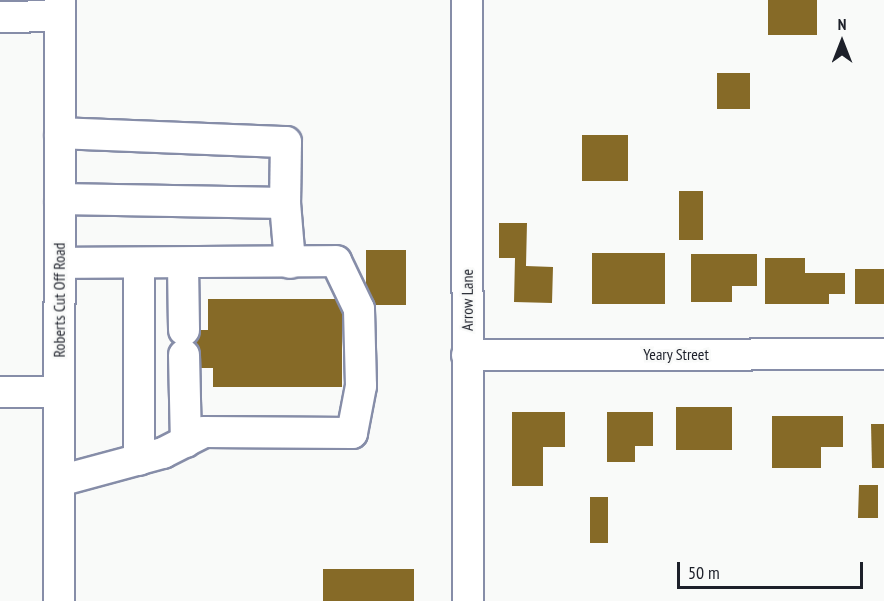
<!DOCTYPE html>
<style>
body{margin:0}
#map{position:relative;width:884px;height:601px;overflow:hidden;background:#f9faf9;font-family:"PT Sans Narrow",sans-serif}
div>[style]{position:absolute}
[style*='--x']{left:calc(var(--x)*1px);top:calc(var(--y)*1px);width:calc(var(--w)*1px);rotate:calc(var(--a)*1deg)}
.building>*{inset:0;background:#866a27}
.roads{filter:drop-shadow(2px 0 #868da8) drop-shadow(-2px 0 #868da8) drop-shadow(0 2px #868da8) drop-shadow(0 -2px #868da8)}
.minor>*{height:30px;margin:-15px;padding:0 15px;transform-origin:15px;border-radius:15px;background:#fff}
span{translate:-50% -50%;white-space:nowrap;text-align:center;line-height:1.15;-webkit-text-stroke:5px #f9faf9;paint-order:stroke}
.street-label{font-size:16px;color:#1d202a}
.north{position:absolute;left:812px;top:12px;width:60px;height:60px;-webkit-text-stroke:4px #f9faf9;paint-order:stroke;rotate:0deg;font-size:16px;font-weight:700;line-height:24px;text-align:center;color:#1d202a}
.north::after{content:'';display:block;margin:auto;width:21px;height:27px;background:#1d202a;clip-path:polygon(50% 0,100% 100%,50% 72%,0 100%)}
.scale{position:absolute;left:677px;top:562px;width:186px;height:27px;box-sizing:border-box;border:3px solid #1d202a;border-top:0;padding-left:8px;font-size:18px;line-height:21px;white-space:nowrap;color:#1d202a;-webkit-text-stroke:4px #f9faf9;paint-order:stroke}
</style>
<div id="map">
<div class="building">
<i style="clip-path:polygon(768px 0,817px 0,817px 35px,768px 35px)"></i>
<i style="clip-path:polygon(717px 73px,750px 73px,750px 109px,717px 109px)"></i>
<i style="clip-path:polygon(582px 135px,628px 135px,628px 181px,582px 181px)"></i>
<i style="clip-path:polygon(679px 191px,703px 191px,703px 240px,679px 240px)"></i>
<i style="clip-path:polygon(499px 223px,527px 223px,526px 266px,553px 267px,552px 303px,514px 302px,515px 258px,499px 258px)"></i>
<i style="clip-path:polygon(366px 250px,406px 250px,406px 305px,366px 305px)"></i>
<i style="clip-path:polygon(592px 253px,665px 253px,665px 304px,592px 304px)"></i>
<i style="clip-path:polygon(691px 254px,757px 254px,757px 286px,732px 286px,732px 302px,691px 302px)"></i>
<i style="clip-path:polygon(765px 258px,805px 258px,805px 273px,845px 273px,845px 294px,829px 294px,829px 304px,765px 304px)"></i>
<i style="clip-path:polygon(855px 269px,884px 269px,884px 304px,855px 304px)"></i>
<i style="clip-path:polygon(208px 299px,342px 299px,342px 387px,213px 387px,213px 368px,201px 368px,201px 355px,173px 355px,173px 330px,208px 330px)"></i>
<i style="clip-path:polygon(676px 407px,732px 407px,732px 450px,676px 450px)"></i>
<i style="clip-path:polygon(512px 412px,565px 412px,565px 447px,543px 447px,543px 486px,512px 486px)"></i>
<i style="clip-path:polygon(607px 412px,653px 412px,653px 446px,635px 446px,635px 462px,607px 462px)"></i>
<i style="clip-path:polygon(772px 416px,843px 416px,843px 447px,821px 447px,821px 468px,772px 468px)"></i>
<i style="clip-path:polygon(871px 424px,884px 424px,884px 468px,872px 468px)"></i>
<i style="clip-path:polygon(859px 485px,878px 485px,878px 518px,858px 518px)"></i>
<i style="clip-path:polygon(590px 497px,608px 497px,608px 543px,590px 543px)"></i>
<i style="clip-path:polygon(323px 569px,414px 569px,414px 601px,323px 601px)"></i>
</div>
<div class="roads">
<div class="minor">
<i style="--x:467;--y:0;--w:601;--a:89.9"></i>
<i style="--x:0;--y:17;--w:60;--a:-1"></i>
<i style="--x:60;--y:133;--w:226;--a:2.3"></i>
<i style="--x:286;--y:142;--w:61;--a:90.9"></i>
<i style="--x:60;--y:199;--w:225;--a:1"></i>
<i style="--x:285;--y:203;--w:60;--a:85.2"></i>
<i style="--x:139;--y:265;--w:195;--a:90"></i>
<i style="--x:183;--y:265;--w:65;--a:89.1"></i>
<i style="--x:184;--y:355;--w:87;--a:88.7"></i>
<i style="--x:467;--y:355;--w:417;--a:-0.1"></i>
<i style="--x:0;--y:392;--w:59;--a:0"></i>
<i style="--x:59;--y:481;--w:108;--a:-15.1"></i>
<i style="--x:163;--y:453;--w:46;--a:-27.1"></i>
<i style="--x:204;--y:432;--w:148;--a:0.4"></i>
<i style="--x:352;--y:433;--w:48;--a:-79.2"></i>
<i style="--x:361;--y:386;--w:77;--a:-91.5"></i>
<i style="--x:359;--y:309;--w:53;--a:-115.6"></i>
<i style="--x:336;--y:261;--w:276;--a:179.6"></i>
<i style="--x:59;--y:601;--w:601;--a:-89.9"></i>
</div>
</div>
<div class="street-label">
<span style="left:59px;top:300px;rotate:-90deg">Roberts Cut Off Road</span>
<span style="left:467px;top:300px;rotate:-90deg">Arrow Lane</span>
<span style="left:676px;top:354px">Yeary Street</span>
</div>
<div class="north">N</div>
<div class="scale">50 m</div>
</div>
